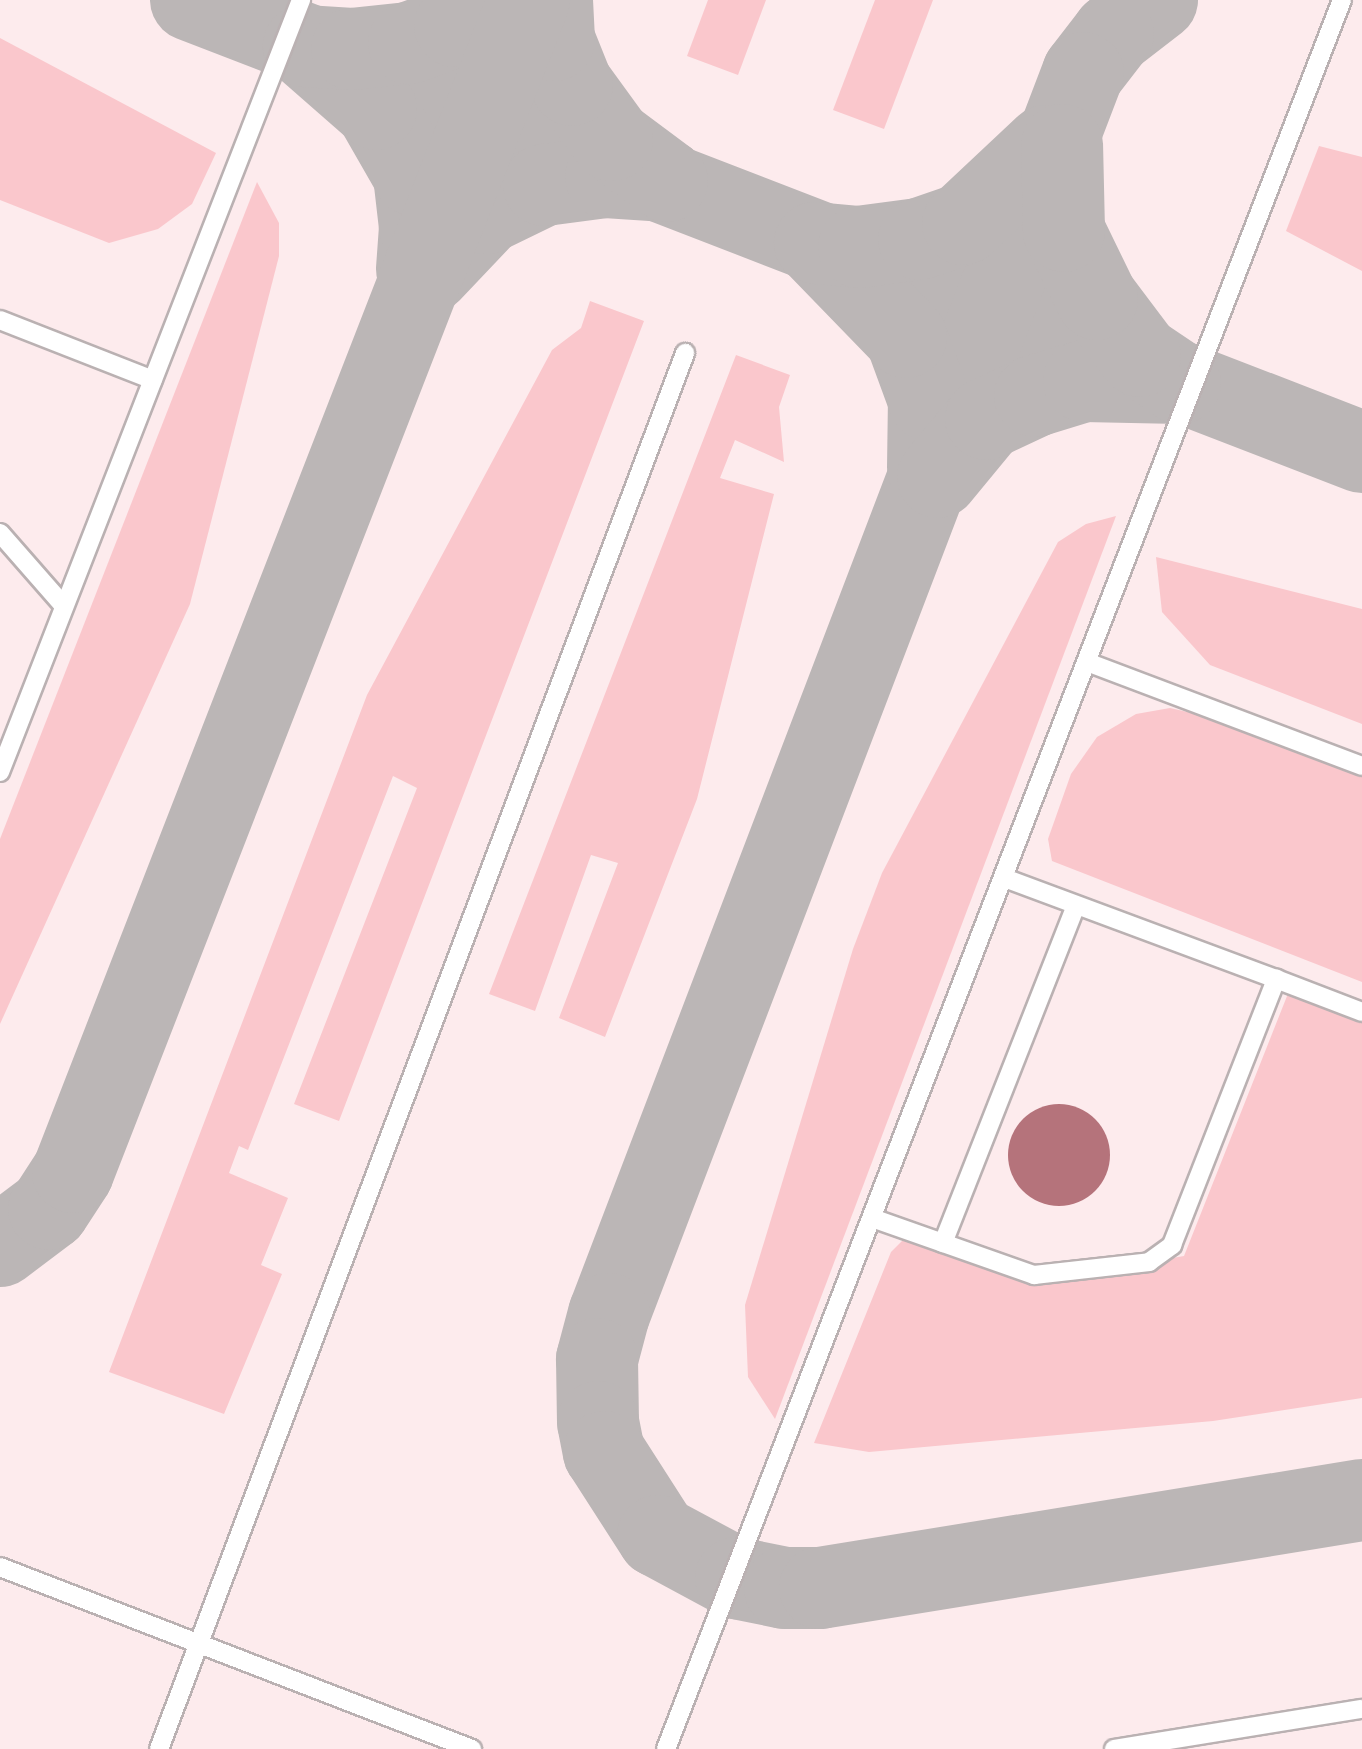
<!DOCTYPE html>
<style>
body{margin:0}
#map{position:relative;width:1362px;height:1749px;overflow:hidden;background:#fff9fa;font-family:Karla,sans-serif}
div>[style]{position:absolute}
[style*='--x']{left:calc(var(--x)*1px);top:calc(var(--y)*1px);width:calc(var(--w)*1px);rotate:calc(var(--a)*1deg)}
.built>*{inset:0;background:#fdebed}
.green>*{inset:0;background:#fac7cc}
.taxiway>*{height:82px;margin:-41px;padding:0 41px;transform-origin:41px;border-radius:41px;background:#bbb6b6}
.building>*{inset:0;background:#b5737b}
.round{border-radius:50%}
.roads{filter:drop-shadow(2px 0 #bab1b2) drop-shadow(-2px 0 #bab1b2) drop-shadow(0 2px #bab1b2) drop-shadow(0 -2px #bab1b2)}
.service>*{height:18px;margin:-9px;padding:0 9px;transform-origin:9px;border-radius:9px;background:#fff}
span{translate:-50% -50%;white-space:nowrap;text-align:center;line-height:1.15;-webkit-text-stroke:7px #fff;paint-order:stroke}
</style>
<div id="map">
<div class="built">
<i style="clip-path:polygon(0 0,1362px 0,1362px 1749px,0 1749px)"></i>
</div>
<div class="green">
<i style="clip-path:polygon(708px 0,766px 0,738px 75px,687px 56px)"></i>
<i style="clip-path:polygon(875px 0,933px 0,884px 129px,833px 110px)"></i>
<i style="clip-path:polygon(0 38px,216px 153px,192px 204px,158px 229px,109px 243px,0 200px)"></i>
<i style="clip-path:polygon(1319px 146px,1362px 157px,1362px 271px,1286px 231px)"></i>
<i style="clip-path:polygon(257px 182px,279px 223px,279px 256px,190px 604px,0 1024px,0 839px)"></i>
<i style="clip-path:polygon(590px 301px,644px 321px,339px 1121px,294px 1104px,417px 788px,393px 776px,248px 1150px,239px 1146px,229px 1173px,288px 1198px,261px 1265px,282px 1274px,224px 1414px,109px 1372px,367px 695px,552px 350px,581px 328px)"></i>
<i style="clip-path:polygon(736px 355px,790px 375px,779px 407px,784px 462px,735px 440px,720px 478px,774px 494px,697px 799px,605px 1037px,559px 1018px,618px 863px,591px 855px,535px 1011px,489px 994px)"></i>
<i style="clip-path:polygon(1116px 516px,775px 1419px,748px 1377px,745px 1305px,853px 949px,882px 873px,1058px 542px,1086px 524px)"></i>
<i style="clip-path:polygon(1156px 557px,1362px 609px,1362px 724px,1210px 665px,1162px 612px)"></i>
<i style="clip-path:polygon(1170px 708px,1218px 719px,1362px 775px,1362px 982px,1052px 861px,1048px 839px,1071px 774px,1097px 737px,1136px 714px)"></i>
<i style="clip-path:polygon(1291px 986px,1362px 1014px,1362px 1398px,1213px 1421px,869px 1452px,814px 1443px,891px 1252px,907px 1236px,1039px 1281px,1184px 1256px)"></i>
</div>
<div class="taxiway">
<i style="--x:191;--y:0;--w:1255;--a:21.11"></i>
<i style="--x:1157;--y:0;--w:56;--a:142.3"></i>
<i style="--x:1113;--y:34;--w:49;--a:127.6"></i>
<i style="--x:1083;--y:73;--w:1328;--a:110.9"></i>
<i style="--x:609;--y:1314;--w:47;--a:104.9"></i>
<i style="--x:597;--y:1359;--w:63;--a:89.1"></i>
<i style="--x:598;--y:1422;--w:31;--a:79"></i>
<i style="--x:604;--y:1452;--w:100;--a:57.3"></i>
<i style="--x:658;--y:1536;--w:89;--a:28.3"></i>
<i style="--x:736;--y:1578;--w:50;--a:11.5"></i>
<i style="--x:785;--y:1588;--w:35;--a:0"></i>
<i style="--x:820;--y:1588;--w:549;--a:-9.22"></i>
<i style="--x:417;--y:269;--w:42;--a:-85.9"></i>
<i style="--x:420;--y:227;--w:52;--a:-96.6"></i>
<i style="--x:414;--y:175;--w:76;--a:-119.9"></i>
<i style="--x:376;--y:109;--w:96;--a:-138.8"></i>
<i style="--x:304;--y:46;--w:48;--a:3.6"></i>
<i style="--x:352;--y:49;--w:57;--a:-6"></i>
<i style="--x:409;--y:43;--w:49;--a:-20.3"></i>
<i style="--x:455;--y:26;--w:44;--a:-36.6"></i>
<i style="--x:430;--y:272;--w:81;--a:-46.5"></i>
<i style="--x:486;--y:213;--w:64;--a:-25.8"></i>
<i style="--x:544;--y:185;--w:63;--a:-7.4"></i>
<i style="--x:606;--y:177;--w:61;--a:3.8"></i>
<i style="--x:667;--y:181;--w:69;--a:-143.3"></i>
<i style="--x:612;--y:140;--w:68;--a:-126"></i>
<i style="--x:572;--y:85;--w:48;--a:-111.8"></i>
<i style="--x:554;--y:40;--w:40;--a:-92.9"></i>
<i style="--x:928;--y:468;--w:68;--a:-89.2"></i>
<i style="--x:929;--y:400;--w:67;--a:-110.1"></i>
<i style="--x:906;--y:337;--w:131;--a:-134.1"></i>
<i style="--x:815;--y:243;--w:44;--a:5.2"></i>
<i style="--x:859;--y:247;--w:61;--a:-7.6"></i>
<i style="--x:919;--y:239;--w:46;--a:-18.8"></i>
<i style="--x:963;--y:224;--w:114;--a:-43.2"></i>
<i style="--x:938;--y:477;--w:75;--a:-50.4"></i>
<i style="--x:986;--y:419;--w:54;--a:-25.1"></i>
<i style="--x:1035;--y:396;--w:51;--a:-17"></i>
<i style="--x:1084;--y:381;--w:96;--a:1.2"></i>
<i style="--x:1180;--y:383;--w:48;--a:-146"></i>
<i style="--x:1140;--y:356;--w:71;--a:-127"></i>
<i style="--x:1097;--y:299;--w:76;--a:-115.9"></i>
<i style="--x:1064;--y:231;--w:86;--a:-91.3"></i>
<i style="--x:0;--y:1246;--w:61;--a:-37.1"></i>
<i style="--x:49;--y:1209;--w:44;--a:-57"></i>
<i style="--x:73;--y:1172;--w:1258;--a:-68.74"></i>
</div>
<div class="building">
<i class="round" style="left:1008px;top:1104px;width:102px;height:102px"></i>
</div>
<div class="roads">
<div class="service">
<i style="--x:0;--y:320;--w:164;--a:21.4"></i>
<i style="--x:0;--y:533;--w:97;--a:48.8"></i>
<i style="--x:1087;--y:662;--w:294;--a:20.7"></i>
<i style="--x:0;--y:772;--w:829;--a:-68.7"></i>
<i style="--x:1276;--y:979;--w:92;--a:21"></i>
<i style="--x:872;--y:1218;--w:172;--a:19.4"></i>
<i style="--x:1034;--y:1275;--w:116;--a:-6.4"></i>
<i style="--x:1149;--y:1262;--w:29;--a:-36"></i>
<i style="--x:1172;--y:1245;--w:286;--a:-68.6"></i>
<i style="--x:1276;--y:979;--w:289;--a:-159.6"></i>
<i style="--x:943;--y:1243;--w:362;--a:-68.5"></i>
<i style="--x:0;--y:1567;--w:506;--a:21.09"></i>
<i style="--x:159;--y:1749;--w:1492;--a:-69.35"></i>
<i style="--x:666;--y:1749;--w:1875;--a:-68.87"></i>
<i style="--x:1114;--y:1749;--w:251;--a:-9.2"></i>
</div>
</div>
</div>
